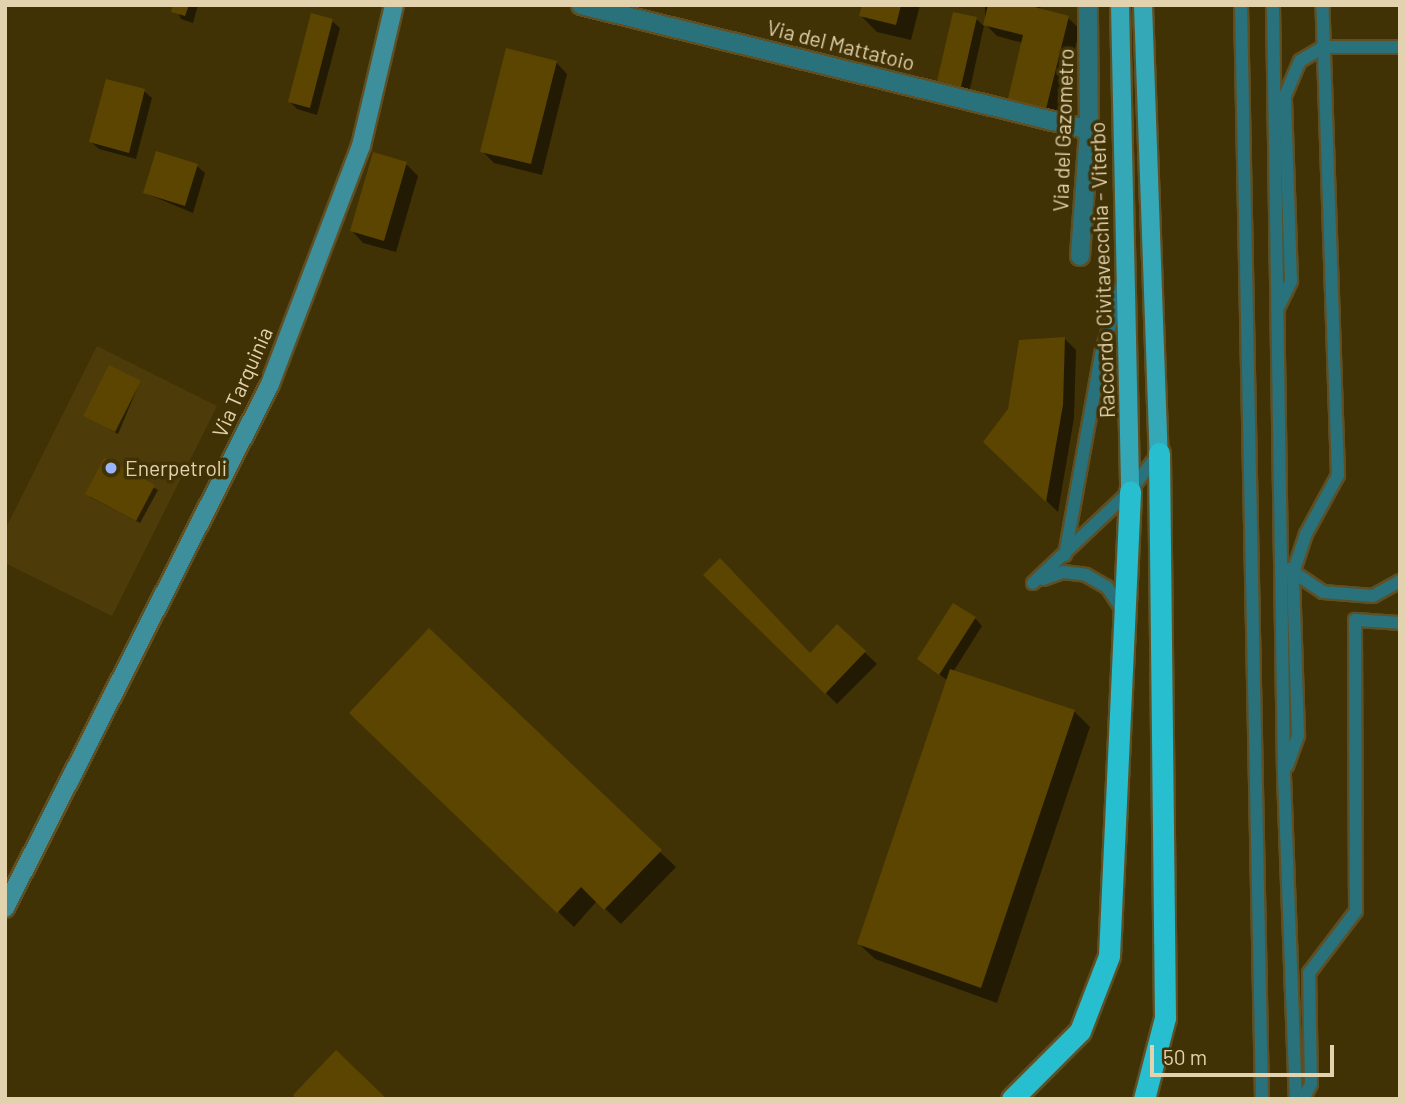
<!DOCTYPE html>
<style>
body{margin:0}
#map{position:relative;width:1405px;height:1104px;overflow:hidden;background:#413206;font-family:Barlow,sans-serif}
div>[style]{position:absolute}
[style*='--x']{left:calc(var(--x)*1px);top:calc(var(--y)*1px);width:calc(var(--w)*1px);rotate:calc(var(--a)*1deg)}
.built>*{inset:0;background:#4d3b09}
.shadow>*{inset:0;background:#0007}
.building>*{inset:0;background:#5c4500}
.roads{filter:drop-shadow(2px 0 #5e4f24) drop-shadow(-2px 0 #5e4f24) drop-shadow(0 2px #5e4f24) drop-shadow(0 -2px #5e4f24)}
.lane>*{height:12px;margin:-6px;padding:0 6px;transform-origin:6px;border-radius:6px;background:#29717b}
.street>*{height:18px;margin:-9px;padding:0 9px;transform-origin:9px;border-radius:9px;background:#29717b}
.secondary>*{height:18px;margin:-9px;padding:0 9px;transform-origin:9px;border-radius:9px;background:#3c8f9b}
.primary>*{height:18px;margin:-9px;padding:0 9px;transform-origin:9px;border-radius:9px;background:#35a8b7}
.highway>*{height:21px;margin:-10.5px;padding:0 10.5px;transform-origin:10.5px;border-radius:10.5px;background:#27bed0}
.dots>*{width:19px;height:19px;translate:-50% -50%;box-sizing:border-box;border:4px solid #413206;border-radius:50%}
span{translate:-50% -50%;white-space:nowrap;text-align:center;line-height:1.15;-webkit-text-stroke:7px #413206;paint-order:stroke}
.street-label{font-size:21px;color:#e2d2ae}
.poi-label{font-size:21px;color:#e2d2ae}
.left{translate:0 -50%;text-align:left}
.frame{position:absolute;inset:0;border:7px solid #e2d2ae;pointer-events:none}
.scale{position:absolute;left:1150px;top:1045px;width:184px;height:32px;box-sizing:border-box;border:4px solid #e2d2ae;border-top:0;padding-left:9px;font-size:21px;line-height:24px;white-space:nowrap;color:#e2d2ae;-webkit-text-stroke:5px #413206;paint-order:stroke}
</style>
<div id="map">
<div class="built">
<i style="clip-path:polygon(97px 346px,217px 406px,112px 616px,5px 563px,5px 530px)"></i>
</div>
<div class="shadow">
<i style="clip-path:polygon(174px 5px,198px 5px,193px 23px,181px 19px)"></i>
<i style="clip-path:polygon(864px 5px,920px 5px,911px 40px,877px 32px,861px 16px)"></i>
<i style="clip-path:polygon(985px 5px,1041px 5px,1040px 10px,1068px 18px,1080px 29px,1056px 123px,1020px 114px,1023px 43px,997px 36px,985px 24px)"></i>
<i style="clip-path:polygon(976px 19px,984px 26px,969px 93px,946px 88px,939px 80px)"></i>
<i style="clip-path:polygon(332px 21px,340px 28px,317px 115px,297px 109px,290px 102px)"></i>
<i style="clip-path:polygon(556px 62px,567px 74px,542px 175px,494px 163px,482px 151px)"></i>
<i style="clip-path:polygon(144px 91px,152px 98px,136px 159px,99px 149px,91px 142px)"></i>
<i style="clip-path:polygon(406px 164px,418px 176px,396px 252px,363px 243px,352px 231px)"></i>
<i style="clip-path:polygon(197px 166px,205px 173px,193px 213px,145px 193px)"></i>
<i style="clip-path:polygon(1064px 338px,1076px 350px,1074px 418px,1058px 512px,985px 442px)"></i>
<i style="clip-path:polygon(140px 382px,118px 434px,85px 416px)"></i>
<i style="clip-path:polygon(104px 460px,158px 490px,140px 523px,90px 497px)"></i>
<i style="clip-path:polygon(720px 561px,810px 655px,837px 626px,877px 664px,837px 704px,706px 575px)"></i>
<i style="clip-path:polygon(975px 618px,982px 626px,953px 672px,1074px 711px,1090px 727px,997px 1003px,875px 959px,859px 944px,948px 681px,919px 659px)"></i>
<i style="clip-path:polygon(367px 728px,660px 852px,676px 867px,621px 924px,597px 901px,574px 927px)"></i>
</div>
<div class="building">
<i style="clip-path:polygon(173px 5px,189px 5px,185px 16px,171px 12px)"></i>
<i style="clip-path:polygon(862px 5px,901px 5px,896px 25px,859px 16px)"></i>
<i style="clip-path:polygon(988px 5px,1027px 5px,1069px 16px,1045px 113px,1007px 103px,1023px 35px,983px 25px)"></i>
<i style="clip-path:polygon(953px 12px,977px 17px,961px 87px,937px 81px)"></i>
<i style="clip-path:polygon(311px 13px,333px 19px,310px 108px,288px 102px)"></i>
<i style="clip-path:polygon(506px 48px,557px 61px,531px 164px,480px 152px)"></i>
<i style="clip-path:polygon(106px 79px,145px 89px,129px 153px,89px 142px)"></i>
<i style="clip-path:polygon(156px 151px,198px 164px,185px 206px,143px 193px)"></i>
<i style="clip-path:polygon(373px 152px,407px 162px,384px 241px,350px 231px)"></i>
<i style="clip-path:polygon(1065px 337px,1063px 405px,1046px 502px,983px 442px,1008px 409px,1019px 340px)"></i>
<i style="clip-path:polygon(109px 365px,141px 381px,115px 432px,83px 416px)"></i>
<i style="clip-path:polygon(104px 458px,155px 485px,136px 521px,85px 494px)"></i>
<i style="clip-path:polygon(720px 558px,810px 653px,837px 624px,866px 651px,825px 694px,703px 575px)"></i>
<i style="clip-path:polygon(953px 603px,976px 617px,939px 675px,917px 659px)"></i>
<i style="clip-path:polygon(429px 628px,662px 850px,604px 910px,581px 887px,557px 913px,349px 713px)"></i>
<i style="clip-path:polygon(950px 669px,1075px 710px,981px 988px,857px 944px)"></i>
<i style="clip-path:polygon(336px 1050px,387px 1099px,297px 1099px,293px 1095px)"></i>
</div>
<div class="roads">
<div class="lane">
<i style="--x:1241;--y:5;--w:1094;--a:88.9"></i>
<i style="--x:1273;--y:5;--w:771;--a:89.18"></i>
<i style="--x:1284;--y:776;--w:323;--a:87.9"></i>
<i style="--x:1279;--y:306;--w:28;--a:-64"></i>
<i style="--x:1291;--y:281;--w:185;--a:-91.9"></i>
<i style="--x:1285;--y:96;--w:38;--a:-67"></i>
<i style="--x:1300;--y:61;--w:27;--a:-31"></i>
<i style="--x:1323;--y:47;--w:77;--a:0"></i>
<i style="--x:1065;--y:555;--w:204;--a:-79.8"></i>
<i style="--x:1101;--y:354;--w:71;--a:-72.8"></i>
<i style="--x:1289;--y:569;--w:41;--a:34.1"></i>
<i style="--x:1323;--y:592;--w:50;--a:4.6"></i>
<i style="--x:1373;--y:596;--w:31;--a:-29"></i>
<i style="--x:1043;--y:579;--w:21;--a:-19"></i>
<i style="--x:1063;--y:572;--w:23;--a:7"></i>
<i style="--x:1086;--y:575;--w:24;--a:30"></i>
<i style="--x:1107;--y:587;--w:29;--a:56"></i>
<i style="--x:1033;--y:583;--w:134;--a:-43.5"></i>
<i style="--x:1130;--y:491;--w:44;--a:-52.4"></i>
<i style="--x:1287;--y:766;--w:33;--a:-70"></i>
<i style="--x:1298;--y:735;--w:162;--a:-91.8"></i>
<i style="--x:1293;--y:573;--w:41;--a:-71.6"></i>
<i style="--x:1306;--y:534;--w:67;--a:-61.5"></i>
<i style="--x:1338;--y:475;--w:470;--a:-91.9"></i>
<i style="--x:1303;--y:1099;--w:17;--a:-62"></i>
<i style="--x:1311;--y:1084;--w:111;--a:-91"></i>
<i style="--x:1309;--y:973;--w:78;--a:-52.8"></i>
<i style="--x:1356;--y:911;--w:291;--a:-90.2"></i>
<i style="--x:1355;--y:620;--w:45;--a:3.8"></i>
</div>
<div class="street">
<i style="--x:581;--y:5;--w:523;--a:13.82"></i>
<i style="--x:1080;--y:256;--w:126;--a:-85.9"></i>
<i style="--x:1089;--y:130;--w:125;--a:-90.5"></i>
</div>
<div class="secondary">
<i style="--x:5;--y:908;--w:587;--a:-63.17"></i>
<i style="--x:270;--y:384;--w:255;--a:-69.1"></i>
<i style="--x:361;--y:146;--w:145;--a:-76.8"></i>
</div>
<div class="primary">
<i style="--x:1120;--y:5;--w:486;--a:88.8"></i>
<i style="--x:1143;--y:5;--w:448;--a:88"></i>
</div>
<div class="highway">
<i style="--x:1012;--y:1099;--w:96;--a:-45"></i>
<i style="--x:1080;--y:1031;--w:80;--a:-68.9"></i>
<i style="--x:1109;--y:956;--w:465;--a:-87.4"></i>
<i style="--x:1144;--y:1099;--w:84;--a:-75.5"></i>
<i style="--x:1165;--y:1018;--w:565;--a:-90.61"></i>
</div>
</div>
<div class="dots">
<i style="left:111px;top:468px;background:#99b5fd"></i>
</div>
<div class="street-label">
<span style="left:841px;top:45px;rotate:14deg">Via del Mattatoio</span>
<span style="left:1063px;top:130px;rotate:-88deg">Via del Gazometro</span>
<span style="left:1102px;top:270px;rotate:-92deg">Raccordo Civitavecchia - Viterbo</span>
<span style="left:242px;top:382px;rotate:-66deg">Via Tarquinia</span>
</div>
<div class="poi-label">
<span class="left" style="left:125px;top:468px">Enerpetroli</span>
</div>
<div class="frame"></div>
<div class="scale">50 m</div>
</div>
